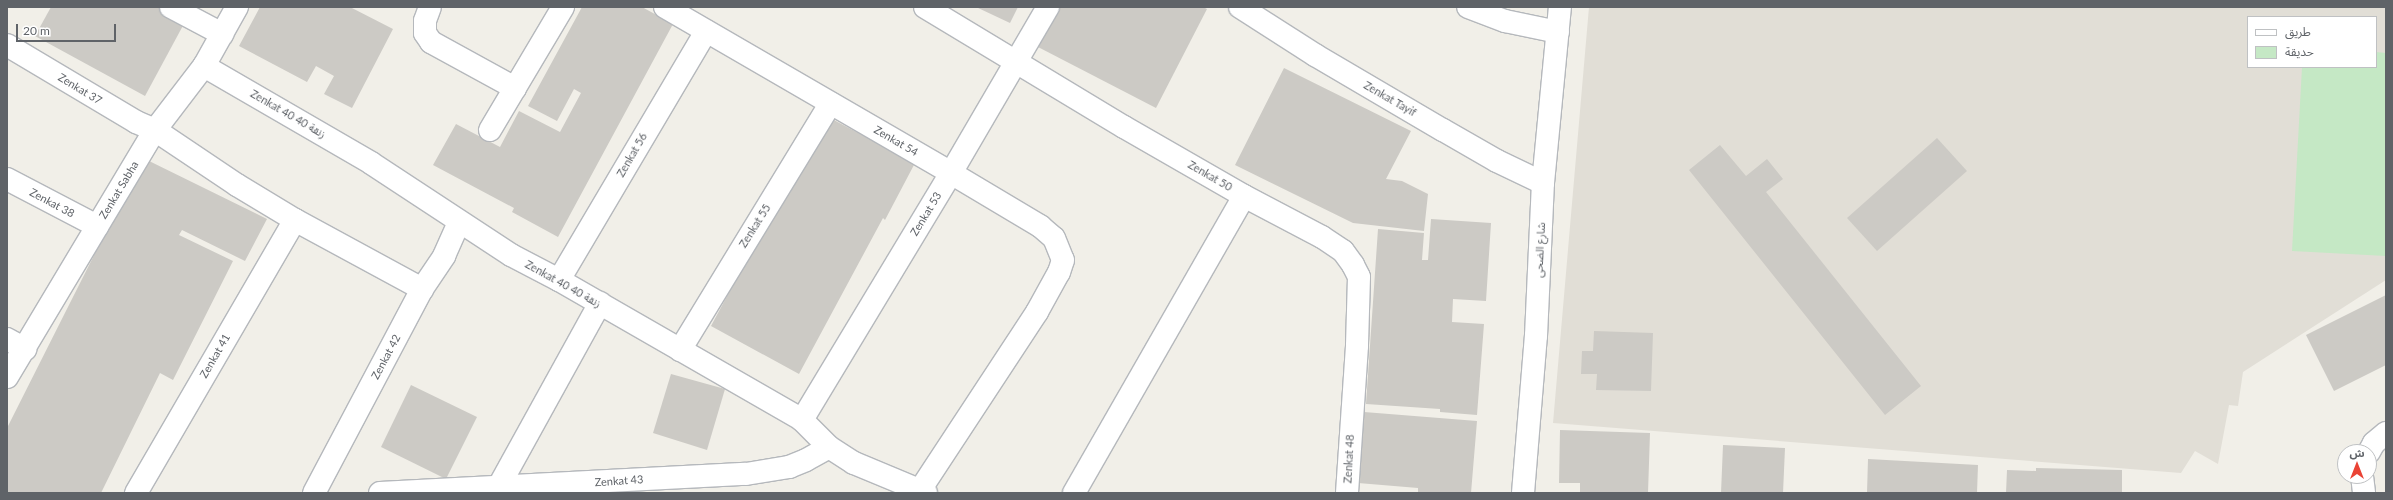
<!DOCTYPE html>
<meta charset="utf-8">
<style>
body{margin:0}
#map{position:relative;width:2393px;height:500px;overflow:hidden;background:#f1efe8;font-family:Lato,"Noto Sans Arabic",sans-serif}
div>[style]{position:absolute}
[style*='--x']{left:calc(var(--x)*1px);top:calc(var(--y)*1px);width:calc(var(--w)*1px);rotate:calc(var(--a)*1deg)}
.education>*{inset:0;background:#e1ded6}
.green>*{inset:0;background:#c5e8c5}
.building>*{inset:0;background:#cccac5}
.roads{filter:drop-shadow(1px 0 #b5b8bc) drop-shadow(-1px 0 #b5b8bc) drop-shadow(0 1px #b5b8bc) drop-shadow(0 -1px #b5b8bc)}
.minor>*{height:22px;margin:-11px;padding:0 11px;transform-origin:11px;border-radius:11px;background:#fff}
span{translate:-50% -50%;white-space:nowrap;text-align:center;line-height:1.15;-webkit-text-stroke:3.5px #fff;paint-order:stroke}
.street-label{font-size:11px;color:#5f6368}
.frame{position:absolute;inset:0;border:8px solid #5f6368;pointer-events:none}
.legend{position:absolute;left:2247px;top:16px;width:130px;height:52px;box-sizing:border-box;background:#fff;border:1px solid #bfc1c3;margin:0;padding:5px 7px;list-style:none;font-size:12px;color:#5f6368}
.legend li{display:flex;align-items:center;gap:8px;height:20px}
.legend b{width:20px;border:1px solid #bfc1c3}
.north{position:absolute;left:2337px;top:444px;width:40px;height:40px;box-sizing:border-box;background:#fff;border:1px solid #bfc1c3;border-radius:50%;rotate:0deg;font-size:11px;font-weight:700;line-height:16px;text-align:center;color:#5f6368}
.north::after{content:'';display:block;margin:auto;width:14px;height:18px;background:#ea4335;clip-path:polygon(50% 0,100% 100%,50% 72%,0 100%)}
.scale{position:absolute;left:16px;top:24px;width:100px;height:18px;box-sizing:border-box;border:2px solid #5f6368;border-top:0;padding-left:5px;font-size:12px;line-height:14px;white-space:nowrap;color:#5f6368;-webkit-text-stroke:3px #fff;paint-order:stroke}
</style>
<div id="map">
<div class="education">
<i style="clip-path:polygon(evenodd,1589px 7px,2386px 7px,2386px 280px,2243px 372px,2238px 406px,2229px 405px,2218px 464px,2195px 451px,2181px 473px,1553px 423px,1589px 7px,2248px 17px,2376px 17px,2376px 67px,2248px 67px,2248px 17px)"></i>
</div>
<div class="green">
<i style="clip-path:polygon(2376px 52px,2386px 53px,2386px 256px,2292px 251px,2302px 67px,2376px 67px)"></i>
</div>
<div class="building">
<i style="clip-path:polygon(51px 7px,163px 7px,186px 20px,145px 96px,35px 36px)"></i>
<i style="clip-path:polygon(260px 7px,350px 7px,393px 29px,352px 108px,324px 94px,334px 76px,316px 66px,307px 82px,239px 46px)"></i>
<i style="clip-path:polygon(582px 7px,642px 7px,673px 24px,558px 237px,512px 212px,514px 208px,433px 165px,456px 124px,500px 147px,519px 111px,560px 132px,581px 93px,574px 89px,557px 121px,528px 106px)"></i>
<i style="clip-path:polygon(976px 7px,1018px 7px,1010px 23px)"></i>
<i style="clip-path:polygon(1059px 7px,1203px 7px,1207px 9px,1156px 108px,1038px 47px)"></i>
<i style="clip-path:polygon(1284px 68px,1411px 131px,1386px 179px,1402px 181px,1428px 194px,1424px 231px,1353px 223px,1235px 165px)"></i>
<i style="clip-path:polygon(830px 118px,915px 163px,885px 220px,883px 218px,799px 374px,711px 326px,797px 166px)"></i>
<i style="clip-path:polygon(1937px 138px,1967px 171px,1877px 251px,1847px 218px)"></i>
<i style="clip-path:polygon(1720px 145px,1746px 176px,1767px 159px,1783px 179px,1766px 192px,1921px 386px,1885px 415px,1689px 170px)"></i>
<i style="clip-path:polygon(143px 158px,267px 219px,245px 261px,182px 230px,179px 235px,233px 261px,173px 380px,160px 373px,101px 493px,7px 493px,7px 428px)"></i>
<i style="clip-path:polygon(1431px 219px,1491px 223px,1486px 301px,1453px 299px,1452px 322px,1484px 324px,1477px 415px,1440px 412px,1440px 409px,1366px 404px,1378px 229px,1424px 233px,1422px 260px,1428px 260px)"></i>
<i style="clip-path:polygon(2386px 295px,2386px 365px,2334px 391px,2306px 335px)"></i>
<i style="clip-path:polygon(1594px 331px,1653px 333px,1651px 391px,1596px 390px,1597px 374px,1581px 374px,1582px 351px,1593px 351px)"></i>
<i style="clip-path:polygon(671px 374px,725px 389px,707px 450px,653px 433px)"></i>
<i style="clip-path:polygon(411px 385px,477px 417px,446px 479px,381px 447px)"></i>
<i style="clip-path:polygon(1364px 412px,1477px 421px,1471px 493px,1418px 493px,1418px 488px,1358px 483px)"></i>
<i style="clip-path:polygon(1560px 430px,1650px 433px,1648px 493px,1580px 492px,1580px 483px,1559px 483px)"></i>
<i style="clip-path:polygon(1723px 445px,1785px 448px,1783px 493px,1721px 493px)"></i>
<i style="clip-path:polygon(1868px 459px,1978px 465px,1977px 493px,1867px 493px)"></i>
<i style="clip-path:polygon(2036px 468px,2122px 470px,2122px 493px,2006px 493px,2007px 470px,2036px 471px)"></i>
</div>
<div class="roads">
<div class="minor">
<i style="--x:171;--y:7;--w:58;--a:27.9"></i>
<i style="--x:430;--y:7;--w:15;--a:110"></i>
<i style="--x:425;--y:21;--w:12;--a:90"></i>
<i style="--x:425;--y:33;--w:11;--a:56"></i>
<i style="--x:431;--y:42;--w:96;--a:28.7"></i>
<i style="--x:665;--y:7;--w:331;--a:30.1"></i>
<i style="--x:951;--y:173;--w:104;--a:30.8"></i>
<i style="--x:1040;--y:226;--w:18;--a:41"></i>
<i style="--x:1054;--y:238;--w:24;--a:68"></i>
<i style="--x:1063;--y:260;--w:13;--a:108"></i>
<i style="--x:1059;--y:272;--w:46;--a:118.8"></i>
<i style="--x:1037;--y:312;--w:213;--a:123.3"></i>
<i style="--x:925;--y:7;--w:232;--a:31.1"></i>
<i style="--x:1124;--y:127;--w:138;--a:29.9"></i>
<i style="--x:1244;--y:196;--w:88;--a:27.7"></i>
<i style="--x:1322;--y:237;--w:25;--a:34"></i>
<i style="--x:1343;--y:251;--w:17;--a:54"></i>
<i style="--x:1353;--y:265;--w:13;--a:63"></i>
<i style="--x:1359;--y:277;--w:69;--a:91.7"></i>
<i style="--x:1357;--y:346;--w:147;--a:93.9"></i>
<i style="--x:1240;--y:7;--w:89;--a:32.6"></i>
<i style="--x:1315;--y:55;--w:148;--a:30.4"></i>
<i style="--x:1443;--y:130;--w:62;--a:29.9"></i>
<i style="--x:1497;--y:161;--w:51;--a:25.6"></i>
<i style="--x:1468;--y:7;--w:40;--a:21"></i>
<i style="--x:1505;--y:21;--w:54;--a:11.7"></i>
<i style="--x:7;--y:45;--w:150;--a:30.8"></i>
<i style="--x:136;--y:122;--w:21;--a:23"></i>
<i style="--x:155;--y:130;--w:99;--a:33.9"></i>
<i style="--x:237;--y:185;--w:68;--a:31.1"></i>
<i style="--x:295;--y:220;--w:145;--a:28.5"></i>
<i style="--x:204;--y:66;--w:193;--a:30.1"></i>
<i style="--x:371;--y:163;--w:168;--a:33.3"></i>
<i style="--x:511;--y:255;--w:54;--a:27.5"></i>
<i style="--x:559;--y:280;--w:280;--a:29.9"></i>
<i style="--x:802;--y:420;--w:38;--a:45"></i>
<i style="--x:829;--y:447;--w:30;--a:33"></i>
<i style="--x:854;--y:463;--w:78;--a:22.6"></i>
<i style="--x:490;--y:130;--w:143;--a:-59.3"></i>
<i style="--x:7;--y:179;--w:102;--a:27.6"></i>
<i style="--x:559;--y:280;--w:289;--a:-59.4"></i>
<i style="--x:7;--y:339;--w:21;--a:29"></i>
<i style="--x:680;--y:350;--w:289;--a:-58.6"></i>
<i style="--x:7;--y:377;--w:288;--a:-59.1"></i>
<i style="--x:155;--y:130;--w:81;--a:-52.6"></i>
<i style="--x:204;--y:66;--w:68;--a:-60.8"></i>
<i style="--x:802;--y:420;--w:288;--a:-58.9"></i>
<i style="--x:951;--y:173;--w:192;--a:-59.7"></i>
<i style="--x:2369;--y:452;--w:10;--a:-61"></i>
<i style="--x:2374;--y:443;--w:16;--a:-40"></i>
<i style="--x:2362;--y:476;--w:17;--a:83"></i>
<i style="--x:499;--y:486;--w:209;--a:-61.1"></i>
<i style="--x:136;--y:493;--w:316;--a:-59.8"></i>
<i style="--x:314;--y:493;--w:231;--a:-62.1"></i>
<i style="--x:422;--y:289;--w:40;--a:-56"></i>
<i style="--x:444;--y:256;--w:36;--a:-66"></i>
<i style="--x:380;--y:493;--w:366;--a:-3"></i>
<i style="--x:746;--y:474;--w:44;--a:-9.2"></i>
<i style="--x:789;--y:467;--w:18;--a:-22"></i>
<i style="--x:806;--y:460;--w:26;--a:-29"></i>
<i style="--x:1074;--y:493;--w:342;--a:-60.2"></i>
<i style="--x:1523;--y:493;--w:158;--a:-85.3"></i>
<i style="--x:1536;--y:336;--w:153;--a:-87.4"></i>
<i style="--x:1543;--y:183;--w:177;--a:-84.5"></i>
</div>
</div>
<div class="street-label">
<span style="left:80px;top:89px;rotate:31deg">Zenkat 37</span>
<span style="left:1390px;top:99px;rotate:30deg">Zenkat Tayif</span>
<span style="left:288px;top:114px;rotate:30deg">Zenkat 40 زنقة 40</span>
<span style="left:896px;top:141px;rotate:30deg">Zenkat 54</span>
<span style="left:632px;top:155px;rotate:-60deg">Zenkat 56</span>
<span style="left:1210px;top:176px;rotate:30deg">Zenkat 50</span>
<span style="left:119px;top:190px;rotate:-59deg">Zenkat Sabha</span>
<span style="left:52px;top:203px;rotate:28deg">Zenkat 38</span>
<span style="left:926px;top:214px;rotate:-59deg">Zenkat 53</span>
<span style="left:755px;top:226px;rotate:-58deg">Zenkat 55</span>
<span style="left:1540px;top:250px;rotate:-87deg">شارع الضحى</span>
<span style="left:563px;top:284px;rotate:29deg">Zenkat 40 زنقة 40</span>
<span style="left:215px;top:356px;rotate:-60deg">Zenkat 41</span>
<span style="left:386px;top:357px;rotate:-62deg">Zenkat 42</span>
<span style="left:1349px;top:459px;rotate:-87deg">Zenkat 48</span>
<span style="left:619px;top:481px;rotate:-4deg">Zenkat 43</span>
</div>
<div class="frame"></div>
<ul class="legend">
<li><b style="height:5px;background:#fff"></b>طريق</li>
<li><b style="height:11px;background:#c5e8c5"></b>حديقة</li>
</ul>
<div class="north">ش</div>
<div class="scale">20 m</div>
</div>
